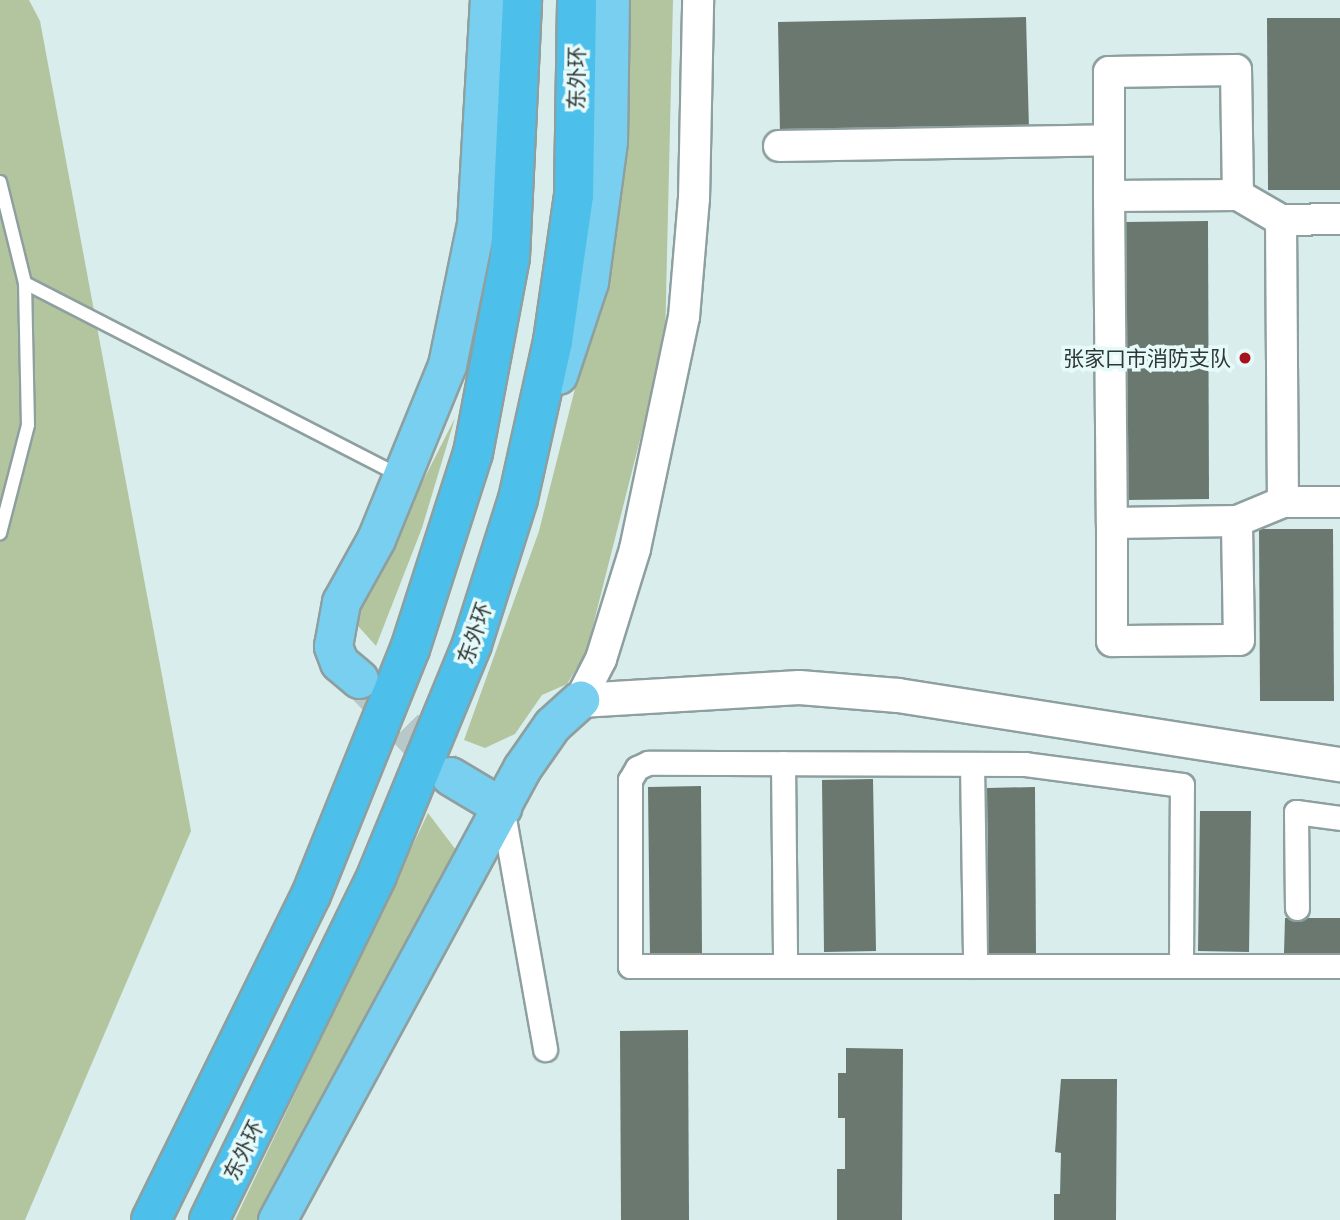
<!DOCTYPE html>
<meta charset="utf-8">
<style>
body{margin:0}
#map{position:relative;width:1340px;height:1220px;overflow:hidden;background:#daeded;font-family:Barlow,"Noto Sans SC",sans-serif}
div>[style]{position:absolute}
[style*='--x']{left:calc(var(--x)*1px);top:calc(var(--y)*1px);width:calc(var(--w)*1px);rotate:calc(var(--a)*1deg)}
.green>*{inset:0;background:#b3c59e}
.building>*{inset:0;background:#6a7870}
.primary-tunnel>*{height:37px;margin-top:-18.5px;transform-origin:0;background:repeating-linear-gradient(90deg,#b8c8c8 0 37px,transparent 0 55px)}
.roads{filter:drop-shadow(2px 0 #8e9f9f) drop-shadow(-2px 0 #8e9f9f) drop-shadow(0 2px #8e9f9f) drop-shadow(0 -2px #8e9f9f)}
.service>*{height:12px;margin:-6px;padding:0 6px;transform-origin:6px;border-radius:6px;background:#fff}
.minor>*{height:23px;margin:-11.5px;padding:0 11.5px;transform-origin:11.5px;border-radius:11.5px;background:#fff}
.tertiary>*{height:30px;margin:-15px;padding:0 15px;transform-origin:15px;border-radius:15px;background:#fff}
.secondary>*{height:33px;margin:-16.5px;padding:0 16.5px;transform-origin:16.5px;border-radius:16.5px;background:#fff}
.primary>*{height:37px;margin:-18.5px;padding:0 18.5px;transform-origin:18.5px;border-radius:18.5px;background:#79cfef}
.trunk>*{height:38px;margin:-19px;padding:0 19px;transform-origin:19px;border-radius:19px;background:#4cbfea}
.dots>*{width:19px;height:19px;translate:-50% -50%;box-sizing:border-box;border:4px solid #e7fafa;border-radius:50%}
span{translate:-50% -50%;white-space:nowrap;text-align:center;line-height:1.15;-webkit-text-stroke:7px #e7fafa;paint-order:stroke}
.street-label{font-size:21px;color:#2f3636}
.poi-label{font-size:21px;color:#2f3636}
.right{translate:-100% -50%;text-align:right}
</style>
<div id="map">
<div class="green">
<i style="clip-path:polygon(0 0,29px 0,40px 21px,191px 831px,25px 1220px,0 1220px)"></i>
<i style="clip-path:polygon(624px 0,673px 0,665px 341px,586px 653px,567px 684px,542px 695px,515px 734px,485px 748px,464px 740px,539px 531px,603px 278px)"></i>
<i style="clip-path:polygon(455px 418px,422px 528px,376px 646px,358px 626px,358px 609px)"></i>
<i style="clip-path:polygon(428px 813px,459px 854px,261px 1220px,235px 1220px)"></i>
</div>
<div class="building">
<i style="clip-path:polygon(1026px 17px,1029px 129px,780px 134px,778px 22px)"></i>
<i style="clip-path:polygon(1267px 18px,1340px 18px,1340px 190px,1268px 190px)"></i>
<i style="clip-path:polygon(1208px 221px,1209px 499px,1126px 500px,1125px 222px)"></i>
<i style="clip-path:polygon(1259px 529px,1333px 529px,1334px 701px,1260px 701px)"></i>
<i style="clip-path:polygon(873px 779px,876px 951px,824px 952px,822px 780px)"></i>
<i style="clip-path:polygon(701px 786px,702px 957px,650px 957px,648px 787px)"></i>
<i style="clip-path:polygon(1035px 787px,1036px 957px,989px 958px,987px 788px)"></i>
<i style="clip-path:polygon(1200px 811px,1251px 811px,1249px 952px,1198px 951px)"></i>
<i style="clip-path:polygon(1285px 918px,1340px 918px,1340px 953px,1284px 953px)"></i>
<i style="clip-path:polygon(688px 1030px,689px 1220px,621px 1220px,620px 1031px)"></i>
<i style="clip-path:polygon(846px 1048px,903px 1049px,902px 1220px,837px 1220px,837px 1169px,845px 1169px,845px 1118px,838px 1118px,838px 1073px,846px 1073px)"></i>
<i style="clip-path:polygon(1061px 1079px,1117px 1079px,1116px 1220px,1054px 1220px,1054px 1194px,1060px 1194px,1061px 1153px,1055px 1152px)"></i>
</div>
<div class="primary-tunnel">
<i style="--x:367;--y:687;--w:117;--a:46.7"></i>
</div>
<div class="roads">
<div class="service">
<i style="--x:0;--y:182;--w:104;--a:76.1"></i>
<i style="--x:25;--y:283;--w:142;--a:88.8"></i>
<i style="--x:28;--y:425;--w:112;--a:104.5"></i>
<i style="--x:25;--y:283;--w:422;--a:27.2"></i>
</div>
<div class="minor">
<i style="--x:783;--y:763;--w:203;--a:89.4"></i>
<i style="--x:972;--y:764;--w:202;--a:89.1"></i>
<i style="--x:502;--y:807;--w:246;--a:79.9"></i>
<i style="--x:1297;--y:908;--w:96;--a:-90.6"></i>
<i style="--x:1296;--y:812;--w:44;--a:7.8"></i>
<i style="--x:1181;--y:966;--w:181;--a:-89.7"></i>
<i style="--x:1182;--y:785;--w:158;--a:-172.4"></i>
<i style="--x:1025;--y:764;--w:377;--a:-179.8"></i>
<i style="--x:648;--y:763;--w:12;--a:156"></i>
<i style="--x:637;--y:768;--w:14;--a:120"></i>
<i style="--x:630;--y:780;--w:186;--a:90"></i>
<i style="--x:630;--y:966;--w:710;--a:0"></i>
</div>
<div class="tertiary">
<i style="--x:779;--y:146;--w:330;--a:-1"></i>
<i style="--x:1109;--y:196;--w:124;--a:-90"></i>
<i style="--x:1109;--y:72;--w:127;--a:-0.9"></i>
<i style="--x:1236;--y:70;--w:125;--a:89.1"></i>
<i style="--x:1340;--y:219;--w:59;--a:179"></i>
<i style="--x:1281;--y:220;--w:282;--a:89.6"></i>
<i style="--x:1283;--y:502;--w:57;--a:0"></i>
<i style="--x:1281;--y:220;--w:50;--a:-149.8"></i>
<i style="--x:1238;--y:195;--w:129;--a:179.6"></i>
<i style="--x:1109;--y:196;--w:327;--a:89.5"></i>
<i style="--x:1112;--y:523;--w:125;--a:-0.9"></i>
<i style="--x:1237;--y:521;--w:50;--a:-22.4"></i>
<i style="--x:1112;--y:523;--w:118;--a:90"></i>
<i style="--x:1112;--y:641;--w:127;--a:-0.5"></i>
<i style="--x:1239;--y:640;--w:119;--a:-91"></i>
<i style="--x:580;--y:700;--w:46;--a:-62.9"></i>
<i style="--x:601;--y:659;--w:115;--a:-72.8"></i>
<i style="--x:635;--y:549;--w:237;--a:-78.1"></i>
<i style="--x:684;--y:317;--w:118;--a:-85.2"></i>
<i style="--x:694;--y:199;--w:199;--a:-88.8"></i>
</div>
<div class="secondary">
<i style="--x:580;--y:700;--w:219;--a:-3.4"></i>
<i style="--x:799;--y:687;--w:99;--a:4.6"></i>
<i style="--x:898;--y:695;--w:447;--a:8.9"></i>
</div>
<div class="primary">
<i style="--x:558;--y:375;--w:98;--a:-71.6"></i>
<i style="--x:589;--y:282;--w:142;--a:-82.3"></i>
<i style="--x:608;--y:141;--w:141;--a:-89.2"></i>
<i style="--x:359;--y:679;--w:26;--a:-140"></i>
<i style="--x:339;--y:662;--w:17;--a:-111"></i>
<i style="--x:333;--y:646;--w:45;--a:-79.7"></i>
<i style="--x:341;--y:602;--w:72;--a:-60.9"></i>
<i style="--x:376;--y:539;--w:188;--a:-67.8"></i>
<i style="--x:447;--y:365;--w:144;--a:-78.4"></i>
<i style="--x:476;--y:224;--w:224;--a:-86.7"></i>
<i style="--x:450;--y:776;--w:61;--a:30.8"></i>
<i style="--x:277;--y:1220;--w:514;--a:-61.54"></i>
<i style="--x:522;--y:768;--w:52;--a:-55.1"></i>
<i style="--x:552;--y:725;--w:38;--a:-42"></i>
</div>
<div class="trunk">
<i style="--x:151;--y:1220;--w:362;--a:-63.8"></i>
<i style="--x:311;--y:895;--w:265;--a:-68.1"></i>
<i style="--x:410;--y:649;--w:206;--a:-72.2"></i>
<i style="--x:473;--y:453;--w:199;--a:-79.3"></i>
<i style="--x:510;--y:257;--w:257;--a:-87.3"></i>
<i style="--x:209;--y:1220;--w:384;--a:-64"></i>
<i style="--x:377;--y:875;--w:250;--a:-67.6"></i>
<i style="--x:472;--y:644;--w:152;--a:-72.4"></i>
<i style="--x:518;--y:499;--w:162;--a:-77.5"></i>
<i style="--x:553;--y:341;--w:148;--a:-81.8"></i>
<i style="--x:574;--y:195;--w:195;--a:-89.1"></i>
</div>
</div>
<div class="dots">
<i style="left:1245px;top:358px;background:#a7111c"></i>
</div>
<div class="street-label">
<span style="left:576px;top:78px;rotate:-89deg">东外环</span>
<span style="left:474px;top:633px;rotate:-71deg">东外环</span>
<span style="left:243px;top:1150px;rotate:-64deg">东外环</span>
</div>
<div class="poi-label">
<span class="right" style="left:1231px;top:358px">张家口市消防支队</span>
</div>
</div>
